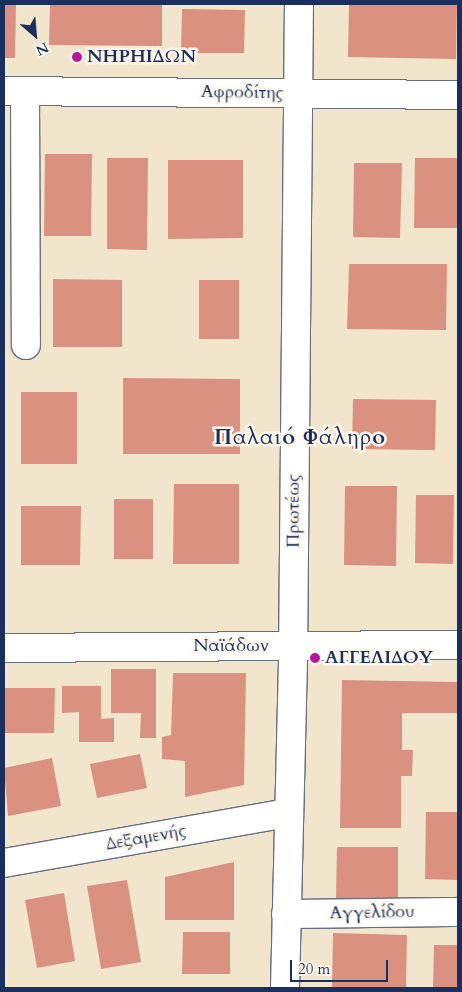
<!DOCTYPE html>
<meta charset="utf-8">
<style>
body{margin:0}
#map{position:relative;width:462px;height:992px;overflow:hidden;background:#f1e6cb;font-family:Cardo,serif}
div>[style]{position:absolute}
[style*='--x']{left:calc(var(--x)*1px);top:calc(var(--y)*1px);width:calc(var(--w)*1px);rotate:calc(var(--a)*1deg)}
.building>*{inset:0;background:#da9180}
.roads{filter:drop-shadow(1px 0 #666f84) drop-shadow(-1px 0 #666f84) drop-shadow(0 1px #666f84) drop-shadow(0 -1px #666f84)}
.minor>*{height:28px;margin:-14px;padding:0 14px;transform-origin:14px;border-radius:14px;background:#fff}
.dots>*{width:14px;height:14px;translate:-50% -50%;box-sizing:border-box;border:2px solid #fbf7ec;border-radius:50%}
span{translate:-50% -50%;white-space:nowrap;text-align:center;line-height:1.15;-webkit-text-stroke:5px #fbf7ec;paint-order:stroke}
.poi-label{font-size:18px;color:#1b2f5e;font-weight:700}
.left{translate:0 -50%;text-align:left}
.street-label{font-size:18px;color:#1b2f5e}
.district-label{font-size:22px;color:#1b2f5e;font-weight:700;letter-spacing:1px}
.frame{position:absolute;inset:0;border:5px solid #1b2f5e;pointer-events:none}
.north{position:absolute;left:10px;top:10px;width:50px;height:50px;-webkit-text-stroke:4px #fbf7ec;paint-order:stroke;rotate:153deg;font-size:14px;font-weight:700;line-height:20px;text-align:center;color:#1b2f5e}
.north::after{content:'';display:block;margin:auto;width:18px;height:22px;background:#1b2f5e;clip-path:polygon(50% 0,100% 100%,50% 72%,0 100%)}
.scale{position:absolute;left:290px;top:960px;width:98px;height:22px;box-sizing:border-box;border:2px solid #1b2f5e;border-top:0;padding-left:6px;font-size:15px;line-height:18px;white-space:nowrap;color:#1b2f5e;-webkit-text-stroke:4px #fbf7ec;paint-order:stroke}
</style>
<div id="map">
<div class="building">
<i style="clip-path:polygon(4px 4px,16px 4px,15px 58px,4px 58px)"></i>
<i style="clip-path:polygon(50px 4px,162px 4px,162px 46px,49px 45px)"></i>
<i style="clip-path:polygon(349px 4px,457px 4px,456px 59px,348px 57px)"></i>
<i style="clip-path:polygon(182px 9px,245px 10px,244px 53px,181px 53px)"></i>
<i style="clip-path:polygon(45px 154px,92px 154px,91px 236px,44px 236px)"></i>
<i style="clip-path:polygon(107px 158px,148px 158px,147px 250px,107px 249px)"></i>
<i style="clip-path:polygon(415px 158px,458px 158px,458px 228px,414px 228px)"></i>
<i style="clip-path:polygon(168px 160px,243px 160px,243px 238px,168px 239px)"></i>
<i style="clip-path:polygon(354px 163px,402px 163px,400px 238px,353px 237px)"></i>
<i style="clip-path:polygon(349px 264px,447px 264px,446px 330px,347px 329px)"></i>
<i style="clip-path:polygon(53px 279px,122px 280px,122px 347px,53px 347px)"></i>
<i style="clip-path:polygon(199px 280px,239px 280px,239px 339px,199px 339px)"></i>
<i style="clip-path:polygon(123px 378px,240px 379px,240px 454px,123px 454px)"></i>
<i style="clip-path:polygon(21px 392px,77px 392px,77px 464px,21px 464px)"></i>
<i style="clip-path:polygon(353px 399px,436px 400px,435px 450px,352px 449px)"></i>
<i style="clip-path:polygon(174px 484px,239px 484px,239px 564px,173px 564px)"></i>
<i style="clip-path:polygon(345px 486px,397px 486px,396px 566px,344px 565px)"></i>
<i style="clip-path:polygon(416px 495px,454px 495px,453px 564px,415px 563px)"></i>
<i style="clip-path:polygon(114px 499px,153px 499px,153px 559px,114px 559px)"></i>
<i style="clip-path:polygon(21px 506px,81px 506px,80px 565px,21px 565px)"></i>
<i style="clip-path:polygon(111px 669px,156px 669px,156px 738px,140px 738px,141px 713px,111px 713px)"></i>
<i style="clip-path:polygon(173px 673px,246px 673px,244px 785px,185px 797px,185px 761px,162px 759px,162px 737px,171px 735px)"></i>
<i style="clip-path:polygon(342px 680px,458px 682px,458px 713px,402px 713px,402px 750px,413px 750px,412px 776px,401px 776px,401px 828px,340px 828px)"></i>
<i style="clip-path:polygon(62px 686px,101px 686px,101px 719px,114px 718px,114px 742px,79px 742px,79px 712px,62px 713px)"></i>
<i style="clip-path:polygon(4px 688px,55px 688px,54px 733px,4px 733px)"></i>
<i style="clip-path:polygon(140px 754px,147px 788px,97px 798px,90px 764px)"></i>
<i style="clip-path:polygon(52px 758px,61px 806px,8px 816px,4px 768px)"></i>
<i style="clip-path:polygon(426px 812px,458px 812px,458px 880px,425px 879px)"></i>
<i style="clip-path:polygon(337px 847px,398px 847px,398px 899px,336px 898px)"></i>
<i style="clip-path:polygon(234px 862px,234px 920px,165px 920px,165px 877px)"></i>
<i style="clip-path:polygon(127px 880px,141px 962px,101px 969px,87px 886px)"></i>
<i style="clip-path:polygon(64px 893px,75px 961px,37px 968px,25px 900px)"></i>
<i style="clip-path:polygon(183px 932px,230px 932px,230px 974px,182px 974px)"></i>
<i style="clip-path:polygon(333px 933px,407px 935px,406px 988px,332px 988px)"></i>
<i style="clip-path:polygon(434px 945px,458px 945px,458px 988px,433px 988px)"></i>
</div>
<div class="roads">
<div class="minor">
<i style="--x:4;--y:91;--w:454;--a:0.5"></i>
<i style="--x:25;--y:91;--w:254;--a:89.8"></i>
<i style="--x:4;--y:648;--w:454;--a:-0.4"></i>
<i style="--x:4;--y:863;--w:288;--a:-10"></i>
<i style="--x:286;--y:914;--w:172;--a:-0.7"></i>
<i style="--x:285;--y:988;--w:328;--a:-88.6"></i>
<i style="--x:293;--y:660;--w:656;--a:-89.48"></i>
</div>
</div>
<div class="dots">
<i style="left:77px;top:57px;background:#b5179e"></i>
<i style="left:315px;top:658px;background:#b5179e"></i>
</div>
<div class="poi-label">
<span class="left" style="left:87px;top:57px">ΝΗΡΗΙΔΩΝ</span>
<span class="left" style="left:325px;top:658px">ΑΓΓΕΛΙΔΟΥ</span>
</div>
<div class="street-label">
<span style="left:242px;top:93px;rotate:1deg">Αφροδίτης</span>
<span style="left:294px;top:511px;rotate:-90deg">Πρωτέως</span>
<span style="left:231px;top:646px">Ναϊάδων</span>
<span style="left:146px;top:838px;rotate:-10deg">Δεξαμενής</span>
<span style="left:372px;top:913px;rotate:-1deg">Αγγελίδου</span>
</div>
<div class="district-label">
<span style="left:300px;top:438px">Παλαιό Φάληρο</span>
</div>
<div class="frame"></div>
<div class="north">N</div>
<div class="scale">20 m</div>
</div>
